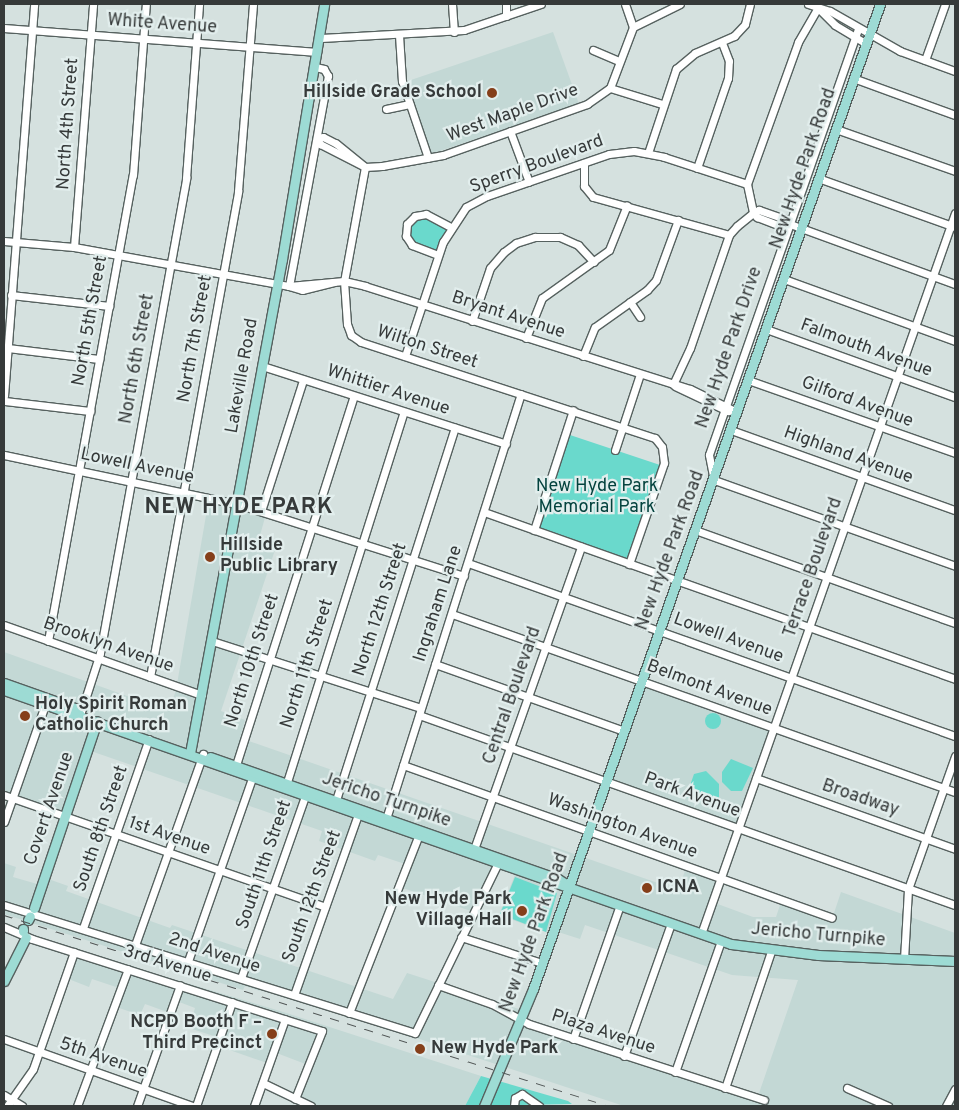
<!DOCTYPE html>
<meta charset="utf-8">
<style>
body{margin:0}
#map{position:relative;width:959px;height:1110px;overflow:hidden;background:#d5e1df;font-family:Overpass,sans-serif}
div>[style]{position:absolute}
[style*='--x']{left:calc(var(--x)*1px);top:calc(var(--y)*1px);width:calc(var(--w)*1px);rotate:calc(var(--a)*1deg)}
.built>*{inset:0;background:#c3d8d5}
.green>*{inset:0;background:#6ad9cc}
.round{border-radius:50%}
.roads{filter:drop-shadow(1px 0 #56615f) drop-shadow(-1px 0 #56615f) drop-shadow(0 1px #56615f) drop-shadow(0 -1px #56615f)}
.minor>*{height:7px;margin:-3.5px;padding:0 3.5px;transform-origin:3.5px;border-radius:3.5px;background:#fff}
.major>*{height:9px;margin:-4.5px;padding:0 4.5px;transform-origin:4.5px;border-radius:4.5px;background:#9ddbd4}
.rail>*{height:1px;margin-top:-0.5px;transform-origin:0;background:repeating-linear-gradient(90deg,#4e5353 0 9px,transparent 0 18px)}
.dots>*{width:14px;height:14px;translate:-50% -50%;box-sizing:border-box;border:2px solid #e2eeed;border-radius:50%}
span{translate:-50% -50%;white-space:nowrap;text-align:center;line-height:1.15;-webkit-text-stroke:4.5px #e2eeed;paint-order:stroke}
.street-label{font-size:18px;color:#363a3a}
.poi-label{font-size:18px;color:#363a3a;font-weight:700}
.right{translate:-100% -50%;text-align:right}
.left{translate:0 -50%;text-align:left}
.park-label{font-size:18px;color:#04433e}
.district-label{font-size:22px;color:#363a3a;font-weight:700;letter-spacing:1px}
.frame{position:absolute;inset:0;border:5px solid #363a3a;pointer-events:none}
</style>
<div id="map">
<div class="built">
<i style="clip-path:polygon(553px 32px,579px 104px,431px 154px,405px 82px)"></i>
<i style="clip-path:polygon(209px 498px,266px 514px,259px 539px,277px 544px,221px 711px,245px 720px,240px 738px,678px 890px,685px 871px,721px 883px,715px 903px,753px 917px,776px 917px,781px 902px,832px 919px,841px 892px,955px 933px,955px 1106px,624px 1106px,261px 987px,260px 991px,245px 986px,243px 990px,4px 914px,4px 863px,16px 867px,13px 877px,37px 884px,40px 876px,68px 886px,66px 891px,170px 928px,172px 925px,393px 999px,407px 973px,528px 1012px,524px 1025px,757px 1099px,798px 980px,732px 975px,585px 925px,580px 939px,552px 930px,551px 934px,499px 915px,516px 872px,496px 864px,471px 911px,397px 886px,405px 864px,378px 855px,375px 861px,319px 841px,322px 831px,85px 749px,62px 811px,4px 791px,4px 652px,169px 711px,176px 690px)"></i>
<i style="clip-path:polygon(642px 681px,772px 728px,737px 827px,606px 780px)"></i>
<i style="clip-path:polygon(75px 950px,280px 1011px,481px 1076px,465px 1106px,308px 1106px,294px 1100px,308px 1065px,274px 1052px,270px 1064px,218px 1046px,220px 1038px,189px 1028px,195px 1008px,174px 1000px,170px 1013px,145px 1004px,140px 1015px,113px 1006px,119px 988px,92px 979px,89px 987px,66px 978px)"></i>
</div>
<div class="green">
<i style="clip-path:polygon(425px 215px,448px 228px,437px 253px,420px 248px,409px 237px,412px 220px)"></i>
<i style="clip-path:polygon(567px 434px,660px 465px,627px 560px,536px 529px)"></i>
<i class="round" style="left:705px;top:713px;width:16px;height:16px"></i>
<i style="clip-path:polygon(731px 759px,753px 768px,742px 791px,731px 791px,722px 782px,722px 772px)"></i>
<i style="clip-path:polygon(706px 771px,719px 784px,719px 797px,715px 806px,686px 797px,694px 774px)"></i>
<i style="clip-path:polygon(515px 877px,557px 893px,546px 932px,500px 914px)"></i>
<i style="clip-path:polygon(481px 1076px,568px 1101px,572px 1104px,465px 1106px)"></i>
</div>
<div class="roads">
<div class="minor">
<i style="--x:452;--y:4;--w:28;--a:86"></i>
<i style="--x:506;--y:4;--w:12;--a:90"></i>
<i style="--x:625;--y:4;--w:24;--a:71"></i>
<i style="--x:808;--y:4;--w:23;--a:18"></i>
<i style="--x:830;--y:11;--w:81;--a:29.7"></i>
<i style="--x:900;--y:51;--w:59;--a:20"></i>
<i style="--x:820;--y:10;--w:21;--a:45"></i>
<i style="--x:835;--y:25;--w:35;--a:31"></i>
<i style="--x:4;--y:28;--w:314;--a:4.4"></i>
<i style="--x:858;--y:29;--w:451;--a:109.3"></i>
<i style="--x:709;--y:455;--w:25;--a:79"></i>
<i style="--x:714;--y:480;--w:256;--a:19.6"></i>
<i style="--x:399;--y:35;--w:46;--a:86.3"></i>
<i style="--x:402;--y:81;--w:81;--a:71.3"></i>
<i style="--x:321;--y:38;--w:143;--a:-3.2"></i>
<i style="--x:464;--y:30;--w:81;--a:-18.7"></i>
<i style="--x:593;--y:50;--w:28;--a:23"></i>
<i style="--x:925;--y:60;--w:59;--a:-70.3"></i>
<i style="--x:853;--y:78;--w:109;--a:19.9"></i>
<i style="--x:610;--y:88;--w:54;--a:17.1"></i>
<i style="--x:386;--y:109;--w:24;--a:-12"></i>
<i style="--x:836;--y:129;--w:126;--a:19.4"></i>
<i style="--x:510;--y:131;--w:54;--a:69.6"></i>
<i style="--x:648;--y:153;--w:89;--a:-71.6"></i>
<i style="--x:676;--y:69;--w:25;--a:-40"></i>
<i style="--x:695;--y:53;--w:43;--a:-23.6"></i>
<i style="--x:734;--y:36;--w:16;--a:-47"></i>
<i style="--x:745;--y:24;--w:21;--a:-76"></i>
<i style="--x:584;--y:163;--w:23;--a:90"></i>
<i style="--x:584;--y:186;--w:14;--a:51"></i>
<i style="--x:593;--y:197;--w:141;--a:15.6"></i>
<i style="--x:365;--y:167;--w:116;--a:100.4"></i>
<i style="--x:344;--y:281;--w:43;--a:86"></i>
<i style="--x:347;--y:324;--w:12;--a:70"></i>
<i style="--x:351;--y:335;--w:12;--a:35"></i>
<i style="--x:361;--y:342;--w:309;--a:18.1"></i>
<i style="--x:655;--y:438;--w:11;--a:52"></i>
<i style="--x:662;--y:447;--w:16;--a:83"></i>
<i style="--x:664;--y:463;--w:107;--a:109.1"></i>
<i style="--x:365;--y:167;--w:38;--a:-141"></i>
<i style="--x:335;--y:143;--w:13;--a:-153"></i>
<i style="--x:323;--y:137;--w:6;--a:171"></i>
<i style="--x:317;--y:138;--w:7;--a:63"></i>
<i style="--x:320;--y:144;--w:51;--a:27.1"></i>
<i style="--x:365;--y:167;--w:17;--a:-3"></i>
<i style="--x:382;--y:166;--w:62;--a:-10.2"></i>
<i style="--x:443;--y:155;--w:153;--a:-19.5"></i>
<i style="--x:587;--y:104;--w:28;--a:-35"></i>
<i style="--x:610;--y:88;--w:65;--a:-69.3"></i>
<i style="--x:633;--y:27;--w:52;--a:-26.1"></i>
<i style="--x:697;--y:168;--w:95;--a:-71"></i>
<i style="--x:728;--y:78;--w:17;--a:-87"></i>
<i style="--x:729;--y:61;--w:19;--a:-111"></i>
<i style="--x:818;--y:178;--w:145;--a:19.7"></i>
<i style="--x:747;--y:184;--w:151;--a:-70.2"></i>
<i style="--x:798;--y:42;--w:39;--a:-60"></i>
<i style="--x:790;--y:224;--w:176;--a:20"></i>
<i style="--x:4;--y:241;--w:70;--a:4.9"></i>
<i style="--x:74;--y:247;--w:219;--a:10.3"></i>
<i style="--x:289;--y:286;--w:214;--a:-79.5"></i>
<i style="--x:328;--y:76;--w:8;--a:-120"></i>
<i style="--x:324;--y:69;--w:9;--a:-167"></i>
<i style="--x:74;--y:247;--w:244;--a:-85.5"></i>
<i style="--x:438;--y:255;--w:28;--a:-159"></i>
<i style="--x:412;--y:245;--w:11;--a:-124"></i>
<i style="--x:406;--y:236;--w:12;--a:-85"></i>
<i style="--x:407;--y:224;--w:11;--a:-45"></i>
<i style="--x:415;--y:216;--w:11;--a:-10"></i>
<i style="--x:426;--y:214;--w:27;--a:28"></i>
<i style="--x:784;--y:279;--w:182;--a:19.9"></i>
<i style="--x:334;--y:282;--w:33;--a:166"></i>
<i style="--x:302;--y:290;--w:14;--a:-163"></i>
<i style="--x:289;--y:286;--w:55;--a:-5.2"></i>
<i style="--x:344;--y:281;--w:22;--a:13"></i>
<i style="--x:365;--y:286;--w:341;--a:17.6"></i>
<i style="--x:690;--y:389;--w:52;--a:26.1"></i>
<i style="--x:11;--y:295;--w:99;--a:6.4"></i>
<i style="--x:630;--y:302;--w:18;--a:56"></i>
<i style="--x:472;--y:321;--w:56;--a:-71.2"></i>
<i style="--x:490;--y:268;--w:21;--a:-49"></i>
<i style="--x:504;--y:252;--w:15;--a:-37"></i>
<i style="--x:516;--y:243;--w:20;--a:-18"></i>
<i style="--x:535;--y:237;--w:25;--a:0"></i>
<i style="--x:560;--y:237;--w:20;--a:24"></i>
<i style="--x:578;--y:245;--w:23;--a:47"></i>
<i style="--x:766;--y:329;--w:201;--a:19.8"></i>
<i style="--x:526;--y:338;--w:43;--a:-68.2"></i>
<i style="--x:542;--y:298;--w:82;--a:-35.6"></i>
<i style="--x:609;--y:250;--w:48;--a:-68.2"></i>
<i style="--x:7;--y:348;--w:93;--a:6.8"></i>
<i style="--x:405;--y:356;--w:120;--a:-71.6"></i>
<i style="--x:443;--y:242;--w:42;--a:-56.7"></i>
<i style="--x:466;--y:207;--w:24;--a:-28"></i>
<i style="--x:487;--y:196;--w:129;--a:-19"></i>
<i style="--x:609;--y:154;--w:25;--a:-7"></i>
<i style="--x:634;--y:151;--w:31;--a:11"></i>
<i style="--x:664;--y:157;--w:87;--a:18"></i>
<i style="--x:747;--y:184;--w:30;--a:78"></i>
<i style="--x:753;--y:213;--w:6;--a:45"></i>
<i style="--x:757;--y:217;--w:25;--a:21"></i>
<i style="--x:780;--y:226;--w:10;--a:-11"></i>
<i style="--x:790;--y:224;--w:7;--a:-135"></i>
<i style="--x:785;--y:219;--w:28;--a:-161"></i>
<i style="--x:759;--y:210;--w:7;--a:153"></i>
<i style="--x:753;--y:213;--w:21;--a:141"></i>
<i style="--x:737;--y:226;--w:12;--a:132"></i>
<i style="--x:729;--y:235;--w:120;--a:109"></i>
<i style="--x:690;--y:348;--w:40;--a:115"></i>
<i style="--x:583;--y:356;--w:31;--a:-68"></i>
<i style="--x:595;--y:327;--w:64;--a:-35.4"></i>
<i style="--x:647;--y:290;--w:13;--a:-48"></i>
<i style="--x:656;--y:280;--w:64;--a:-69.9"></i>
<i style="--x:262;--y:366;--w:256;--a:17.7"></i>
<i style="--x:748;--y:380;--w:219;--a:19.4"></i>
<i style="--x:675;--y:386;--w:59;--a:25.3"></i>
<i style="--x:4;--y:396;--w:393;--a:-85.6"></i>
<i style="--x:4;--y:401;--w:87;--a:6.6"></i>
<i style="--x:731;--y:430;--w:238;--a:19.7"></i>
<i style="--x:615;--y:450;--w:80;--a:-71.8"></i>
<i style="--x:4;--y:455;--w:238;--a:11.9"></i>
<i style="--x:237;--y:504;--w:238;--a:17.6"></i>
<i style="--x:261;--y:511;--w:138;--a:-72.2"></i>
<i style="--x:484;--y:512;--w:500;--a:19.5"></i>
<i style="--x:534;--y:530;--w:126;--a:-72"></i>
<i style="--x:695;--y:530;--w:276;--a:19.7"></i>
<i style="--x:468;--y:563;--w:517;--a:19.56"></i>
<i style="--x:452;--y:614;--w:534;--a:19.49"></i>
<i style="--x:4;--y:625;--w:210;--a:19.5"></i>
<i style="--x:48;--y:641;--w:474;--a:-79.7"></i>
<i style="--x:133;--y:175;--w:171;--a:-85.7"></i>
<i style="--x:212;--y:641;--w:219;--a:17.8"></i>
<i style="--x:435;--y:664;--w:201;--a:19.5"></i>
<i style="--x:150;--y:677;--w:494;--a:-79.7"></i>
<i style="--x:238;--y:191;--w:188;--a:-85.4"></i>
<i style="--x:80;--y:715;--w:65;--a:-72.1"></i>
<i style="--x:100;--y:653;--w:483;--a:-79.7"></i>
<i style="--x:186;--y:178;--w:174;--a:-85.7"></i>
<i style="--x:419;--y:715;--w:569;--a:19.52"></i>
<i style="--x:236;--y:765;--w:387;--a:-72.3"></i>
<i style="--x:403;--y:765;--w:455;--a:19.6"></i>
<i style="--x:756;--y:778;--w:211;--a:19.6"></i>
<i style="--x:287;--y:782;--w:388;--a:-72.5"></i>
<i style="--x:4;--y:795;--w:340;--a:19.2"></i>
<i style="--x:336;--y:800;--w:391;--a:-72.3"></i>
<i style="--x:4;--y:822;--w:124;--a:-70.7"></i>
<i style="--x:385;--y:822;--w:449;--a:-72.4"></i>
<i style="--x:473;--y:852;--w:324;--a:-70.5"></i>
<i style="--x:4;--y:905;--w:430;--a:17.3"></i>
<i style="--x:415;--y:1033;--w:194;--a:-64"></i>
<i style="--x:4;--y:927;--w:30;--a:23"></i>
<i style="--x:32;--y:939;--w:304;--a:17.6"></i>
<i style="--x:322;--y:1031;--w:73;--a:111.7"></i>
<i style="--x:83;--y:928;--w:200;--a:-70.8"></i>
<i style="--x:701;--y:934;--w:764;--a:-70.59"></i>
<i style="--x:461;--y:937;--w:85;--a:17.8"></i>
<i style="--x:135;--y:945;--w:203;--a:-70.4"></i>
<i style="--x:904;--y:959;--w:70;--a:-86.7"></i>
<i style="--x:908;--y:889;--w:141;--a:-70.5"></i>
<i style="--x:188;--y:961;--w:194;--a:-70.7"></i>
<i style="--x:241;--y:978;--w:196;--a:-70.6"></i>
<i style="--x:438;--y:985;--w:57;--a:19.4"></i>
<i style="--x:492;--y:1004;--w:42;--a:28.4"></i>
<i style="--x:529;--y:1024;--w:247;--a:17.9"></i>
<i style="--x:294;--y:995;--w:197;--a:-70.5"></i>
<i style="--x:349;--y:1013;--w:194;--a:-68.6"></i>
<i style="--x:4;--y:1039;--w:200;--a:19.6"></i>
<i style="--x:573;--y:1039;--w:142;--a:-70.7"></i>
<i style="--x:624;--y:1056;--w:141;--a:-70.5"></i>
<i style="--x:675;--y:1072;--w:139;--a:-70.7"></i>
<i style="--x:263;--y:1083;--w:53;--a:25.6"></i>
<i style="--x:725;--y:1088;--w:145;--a:-71.4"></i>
<i style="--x:847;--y:1088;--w:45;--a:23.7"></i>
<i style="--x:4;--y:1095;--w:21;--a:31"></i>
<i style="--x:7;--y:1106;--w:45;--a:-54.9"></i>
<i style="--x:33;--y:1069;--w:124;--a:-70.7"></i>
<i style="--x:77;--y:1106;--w:146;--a:-69.6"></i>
<i style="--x:137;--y:1106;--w:128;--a:-70.4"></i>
<i style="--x:196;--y:1106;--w:110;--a:-70.9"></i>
<i style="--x:254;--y:1106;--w:92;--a:-70.4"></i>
<i style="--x:514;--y:1106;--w:8;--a:-83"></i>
<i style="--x:515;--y:1098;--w:8;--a:-30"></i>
<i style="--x:522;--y:1094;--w:21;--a:35"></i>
<i style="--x:946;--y:1106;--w:19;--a:-62"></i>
</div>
<div class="major">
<i style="--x:4;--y:683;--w:75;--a:19.4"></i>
<i style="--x:75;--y:708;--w:9;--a:54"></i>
<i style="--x:4;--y:690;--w:770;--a:19.26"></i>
<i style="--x:731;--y:944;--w:88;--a:7.2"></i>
<i style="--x:818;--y:955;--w:137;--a:2.5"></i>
<i style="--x:190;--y:753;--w:502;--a:-79.45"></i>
<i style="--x:282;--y:259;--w:258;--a:-80.6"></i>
<i style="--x:210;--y:757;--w:369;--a:19.3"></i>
<i style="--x:558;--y:879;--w:13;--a:32"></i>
<i style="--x:34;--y:908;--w:197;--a:-71.4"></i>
<i style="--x:28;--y:920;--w:4;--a:-63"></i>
<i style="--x:23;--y:931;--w:2;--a:-90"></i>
<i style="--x:4;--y:981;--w:49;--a:-63.4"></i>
<i style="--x:484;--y:1106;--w:127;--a:-67.3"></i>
<i style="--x:533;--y:989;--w:1044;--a:-70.59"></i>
</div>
</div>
<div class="rail">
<i style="--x:4;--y:915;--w:634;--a:17.52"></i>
</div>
<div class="dots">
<i style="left:492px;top:93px;background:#853f1a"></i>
<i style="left:210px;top:557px;background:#853f1a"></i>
<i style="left:25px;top:716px;background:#853f1a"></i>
<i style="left:647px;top:888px;background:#853f1a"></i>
<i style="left:522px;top:911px;background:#853f1a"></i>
<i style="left:272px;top:1034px;background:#853f1a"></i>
<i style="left:420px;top:1049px;background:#853f1a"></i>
</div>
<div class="street-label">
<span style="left:162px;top:25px;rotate:4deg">White Avenue</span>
<span style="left:513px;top:114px;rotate:-20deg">West Maple Drive</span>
<span style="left:69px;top:124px;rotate:-86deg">North 4th Street</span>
<span style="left:537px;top:165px;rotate:-20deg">Sperry Boulevard</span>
<span style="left:804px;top:169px;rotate:-71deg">New Hyde Park Road</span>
<span style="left:508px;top:316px;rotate:18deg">Bryant Avenue</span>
<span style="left:91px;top:321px;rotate:-80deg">North 5th Street</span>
<span style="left:196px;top:339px;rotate:-80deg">North 7th Street</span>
<span style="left:427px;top:348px;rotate:18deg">Wilton Street</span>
<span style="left:730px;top:348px;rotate:-71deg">New Hyde Park Drive</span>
<span style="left:866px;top:349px;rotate:20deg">Falmouth Avenue</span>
<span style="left:138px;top:359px;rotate:-80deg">North 6th Street</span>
<span style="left:243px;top:376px;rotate:-80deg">Lakeville Road</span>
<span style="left:388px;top:391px;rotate:18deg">Whittier Avenue</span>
<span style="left:857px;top:403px;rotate:20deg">Gilford Avenue</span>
<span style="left:848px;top:456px;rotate:20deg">Highland Avenue</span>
<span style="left:137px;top:467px;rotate:12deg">Lowell Avenue</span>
<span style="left:671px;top:551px;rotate:-70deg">New Hyde Park Road</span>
<span style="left:814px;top:568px;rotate:-71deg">Terrace Boulevard</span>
<span style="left:439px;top:604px;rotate:-72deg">Ingraham Lane</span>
<span style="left:381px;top:610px;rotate:-72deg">North 12th Street</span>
<span style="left:728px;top:639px;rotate:20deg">Lowell Avenue</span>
<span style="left:108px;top:646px;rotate:19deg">Brooklyn Avenue</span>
<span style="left:253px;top:661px;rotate:-72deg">North 10th Street</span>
<span style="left:308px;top:664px;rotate:-72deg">North 11th Street</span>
<span style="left:709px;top:689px;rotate:20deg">Belmont Avenue</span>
<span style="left:513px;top:696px;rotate:-71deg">Central Boulevard</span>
<span style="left:692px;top:796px;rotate:20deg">Park Avenue</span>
<span style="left:860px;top:799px;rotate:19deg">Broadway</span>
<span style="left:386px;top:801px;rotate:19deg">Jericho Turnpike</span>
<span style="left:50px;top:809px;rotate:-71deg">Covert Avenue</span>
<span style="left:622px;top:827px;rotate:20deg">Washington Avenue</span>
<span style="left:102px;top:829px;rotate:-71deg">South 8th Street</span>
<span style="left:169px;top:837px;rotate:19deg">1st Avenue</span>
<span style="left:265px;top:865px;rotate:-71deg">South 11th Street</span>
<span style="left:313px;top:897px;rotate:-70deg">South 12th Street</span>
<span style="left:535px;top:933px;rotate:-70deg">New Hyde Park Road</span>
<span style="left:818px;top:936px;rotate:5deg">Jericho Turnpike</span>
<span style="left:214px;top:954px;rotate:18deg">2nd Avenue</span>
<span style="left:167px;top:965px;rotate:17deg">3rd Avenue</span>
<span style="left:603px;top:1033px;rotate:18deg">Plaza Avenue</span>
<span style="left:103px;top:1059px;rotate:19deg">5th Avenue</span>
</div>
<div class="poi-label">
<span class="right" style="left:482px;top:93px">Hillside Grade School</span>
<span class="left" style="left:220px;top:557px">Hillside<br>Public Library</span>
<span class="left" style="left:35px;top:716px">Holy Spirit Roman<br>Catholic Church</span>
<span class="left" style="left:657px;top:888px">ICNA</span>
<span class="right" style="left:512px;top:911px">New Hyde Park<br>Village Hall</span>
<span class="right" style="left:262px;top:1034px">NCPD Booth F –<br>Third Precinct</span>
<span class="left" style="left:431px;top:1049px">New Hyde Park</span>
</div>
<div class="park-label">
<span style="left:597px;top:498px">New Hyde Park<br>Memorial Park</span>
</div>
<div class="district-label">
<span style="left:239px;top:508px">NEW HYDE PARK</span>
</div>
<div class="frame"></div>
</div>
